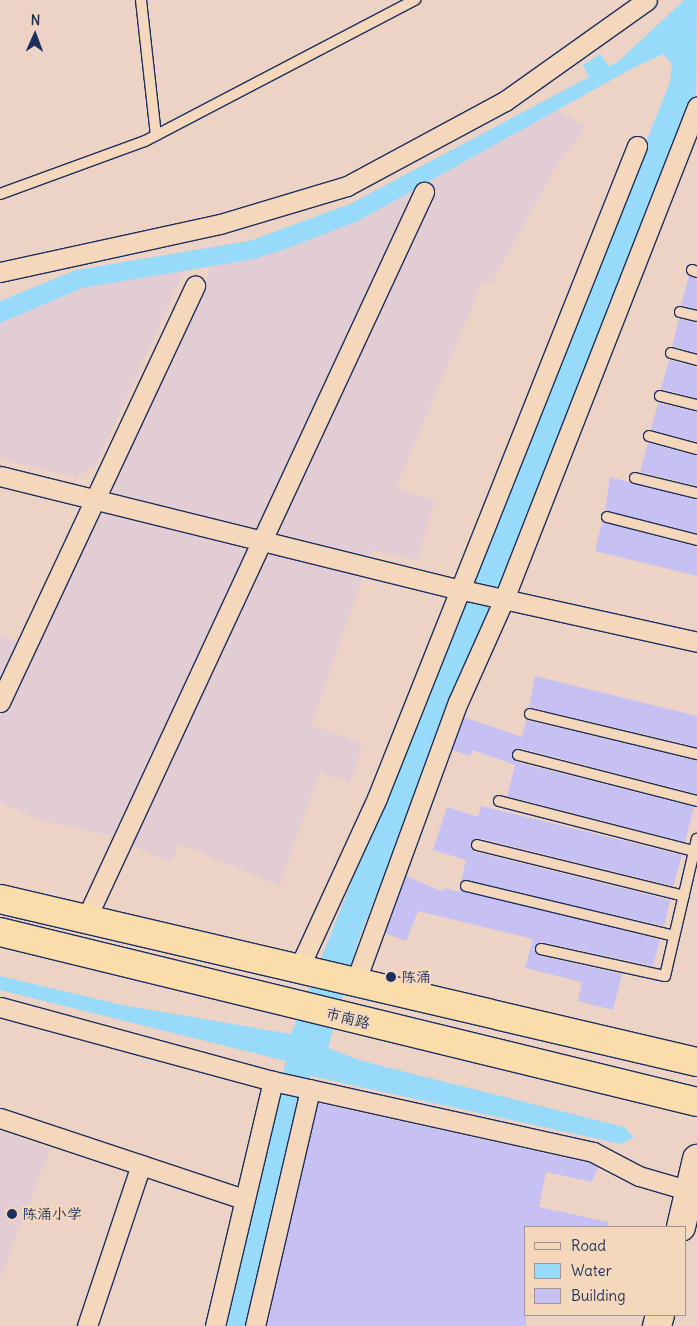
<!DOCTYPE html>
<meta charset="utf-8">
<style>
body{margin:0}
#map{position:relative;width:697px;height:1326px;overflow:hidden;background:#ecd3c6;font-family:Delius,"LXGW WenKai TC",sans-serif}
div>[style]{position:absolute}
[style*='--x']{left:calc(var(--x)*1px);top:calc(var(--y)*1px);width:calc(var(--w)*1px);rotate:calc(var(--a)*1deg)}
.built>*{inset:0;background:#e1cdd3}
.water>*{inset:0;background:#97daf9}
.building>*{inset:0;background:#c7c0f2}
.roads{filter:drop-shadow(1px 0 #1b2f5e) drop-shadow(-1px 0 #1b2f5e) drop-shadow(0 1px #1b2f5e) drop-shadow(0 -1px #1b2f5e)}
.lane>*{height:10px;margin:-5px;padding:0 5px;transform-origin:5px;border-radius:5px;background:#f5d8bb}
.street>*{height:19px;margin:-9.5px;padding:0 9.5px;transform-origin:9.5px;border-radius:9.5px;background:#f5d8bb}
.secondary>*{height:28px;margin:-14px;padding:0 14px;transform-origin:14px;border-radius:14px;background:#f5d8bb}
.highway>*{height:28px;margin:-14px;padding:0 14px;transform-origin:14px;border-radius:14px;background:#fbddab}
.dots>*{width:14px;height:14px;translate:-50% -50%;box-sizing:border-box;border:2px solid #f5d8bb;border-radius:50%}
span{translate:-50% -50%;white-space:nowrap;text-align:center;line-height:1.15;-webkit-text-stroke:5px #f5d8bb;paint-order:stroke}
.poi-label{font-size:15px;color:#1b2f5e}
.left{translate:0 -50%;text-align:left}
.street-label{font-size:15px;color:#1b2f5e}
.legend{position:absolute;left:524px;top:1226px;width:162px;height:90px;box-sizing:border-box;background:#f5d8bb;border:1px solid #9e9496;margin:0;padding:6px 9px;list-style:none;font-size:15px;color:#1b2f5e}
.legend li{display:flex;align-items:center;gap:10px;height:25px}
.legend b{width:25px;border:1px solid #9e9496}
.north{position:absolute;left:10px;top:10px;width:50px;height:50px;-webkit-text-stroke:4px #f5d8bb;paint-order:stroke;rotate:2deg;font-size:14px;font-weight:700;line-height:20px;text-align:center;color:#1b2f5e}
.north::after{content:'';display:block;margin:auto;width:18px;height:22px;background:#1b2f5e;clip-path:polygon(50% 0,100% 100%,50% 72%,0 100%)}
</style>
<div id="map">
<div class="built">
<i style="clip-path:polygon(558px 110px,586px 127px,557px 165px,491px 284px,483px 281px,396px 488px,435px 501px,417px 560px,372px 550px,312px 725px,363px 743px,350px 782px,319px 773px,280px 886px,179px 844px,171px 862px,108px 835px,36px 819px,0 802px,0 635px,35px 650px,212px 266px,254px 259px,358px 221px)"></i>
<i style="clip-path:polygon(184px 271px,96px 465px,76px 478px,0 458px,0 323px,82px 288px)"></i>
<i style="clip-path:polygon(0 1131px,50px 1149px,0 1279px)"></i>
</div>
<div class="water">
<i style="clip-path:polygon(684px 0,697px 0,696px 92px,358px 941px,328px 1048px,362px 1061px,624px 1127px,634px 1137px,621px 1144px,311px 1076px,303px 1085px,246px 1326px,225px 1326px,286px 1061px,0 990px,0 976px,122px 1005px,291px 1034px,670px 82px,672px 64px,663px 54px,631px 69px,358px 221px,285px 249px,254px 259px,82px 288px,0 323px,0 301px,76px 270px,249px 241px,350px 204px,589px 77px,583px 65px,600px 54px,609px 66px,618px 62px)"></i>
</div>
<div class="building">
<i style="clip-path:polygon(689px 276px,697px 279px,697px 309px,681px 305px)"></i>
<i style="clip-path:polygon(679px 319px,697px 323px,697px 353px,672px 346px)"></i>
<i style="clip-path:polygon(669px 360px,697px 367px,697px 398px,661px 389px)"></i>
<i style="clip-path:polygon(658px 403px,697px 412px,697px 442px,651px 430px)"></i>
<i style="clip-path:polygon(648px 443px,697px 456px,697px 486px,640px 472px)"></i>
<i style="clip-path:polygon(610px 477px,697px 500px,697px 533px,605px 511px)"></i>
<i style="clip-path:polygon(602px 522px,697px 547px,697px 576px,595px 551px)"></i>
<i style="clip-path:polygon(535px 676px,697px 716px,697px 747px,529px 707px)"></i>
<i style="clip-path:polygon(464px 717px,522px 737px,526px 720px,697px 761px,697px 794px,520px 748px,511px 754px,516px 762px,694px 807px,685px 842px,507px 796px,515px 765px,473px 750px,470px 756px,452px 750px)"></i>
<i style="clip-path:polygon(481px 806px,682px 855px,673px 886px,479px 838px,470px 843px,475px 852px,670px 900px,664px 926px,461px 881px,466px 860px,433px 850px,447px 807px,478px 817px)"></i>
<i style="clip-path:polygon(406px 876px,443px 892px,444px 888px,459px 892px,460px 888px,660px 940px,653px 966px,542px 942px,536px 945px,540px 956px,622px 974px,613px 1010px,578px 1001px,582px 982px,525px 968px,533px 939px,418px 911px,406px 941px,385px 933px)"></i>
<i style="clip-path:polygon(318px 1103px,589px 1163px,598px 1167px,592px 1182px,546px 1172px,539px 1207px,608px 1222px,608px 1227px,526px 1227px,526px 1326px,267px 1326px)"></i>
</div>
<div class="roads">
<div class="lane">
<i style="--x:141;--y:0;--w:136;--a:83.7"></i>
<i style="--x:0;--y:194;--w:154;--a:-20.1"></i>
<i style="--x:145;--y:141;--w:305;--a:-27.6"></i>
<i style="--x:692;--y:270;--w:5;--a:22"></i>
<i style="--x:680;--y:312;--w:17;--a:13"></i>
<i style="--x:671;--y:353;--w:27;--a:15"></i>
<i style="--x:660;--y:396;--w:38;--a:14"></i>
<i style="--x:649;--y:436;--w:50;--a:15.2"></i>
<i style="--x:635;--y:478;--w:64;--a:13.6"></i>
<i style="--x:607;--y:517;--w:93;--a:14.3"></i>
<i style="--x:530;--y:714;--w:172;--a:13.5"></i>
<i style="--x:518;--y:755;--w:185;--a:14.4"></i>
<i style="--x:499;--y:801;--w:201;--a:14.4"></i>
<i style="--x:477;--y:845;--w:213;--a:13.8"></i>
<i style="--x:466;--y:886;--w:214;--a:13.5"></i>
<i style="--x:541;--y:949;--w:127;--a:12.3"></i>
<i style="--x:665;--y:976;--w:141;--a:-76.9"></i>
</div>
<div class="street">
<i style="--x:0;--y:272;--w:225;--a:-12.3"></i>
<i style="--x:220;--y:224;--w:133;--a:-16.7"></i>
<i style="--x:347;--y:186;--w:179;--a:-28.3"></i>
<i style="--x:505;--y:101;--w:174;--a:-35.4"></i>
<i style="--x:0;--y:476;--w:468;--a:13.9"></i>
<i style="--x:454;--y:588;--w:249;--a:12.5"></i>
<i style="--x:0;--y:702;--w:460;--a:-64.9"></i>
<i style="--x:86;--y:919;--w:802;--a:-65.07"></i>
<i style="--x:298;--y:970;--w:189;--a:-65.3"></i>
<i style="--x:377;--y:798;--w:702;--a:-68.26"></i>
<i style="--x:355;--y:983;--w:299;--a:-69.9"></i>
<i style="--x:458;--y:702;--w:113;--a:-65.9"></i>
<i style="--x:504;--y:599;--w:529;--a:-68.58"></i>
<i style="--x:0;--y:1007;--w:283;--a:15.2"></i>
<i style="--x:273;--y:1081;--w:328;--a:12.5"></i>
<i style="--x:593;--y:1152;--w:52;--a:27.6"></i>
<i style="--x:639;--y:1176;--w:53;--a:16.4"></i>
<i style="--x:0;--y:1118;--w:257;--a:18.4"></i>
<i style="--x:87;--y:1326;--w:170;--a:-71.5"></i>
<i style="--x:215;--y:1326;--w:252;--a:-76.7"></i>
<i style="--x:255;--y:1326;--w:243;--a:-76.9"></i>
</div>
<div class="secondary">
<i style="--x:681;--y:1227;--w:70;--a:-76.8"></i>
<i style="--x:657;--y:1326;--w:11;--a:-75"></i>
</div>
<div class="highway">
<i style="--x:0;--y:899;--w:716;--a:13.16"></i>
<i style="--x:0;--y:932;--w:717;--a:13.71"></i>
</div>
</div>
<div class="dots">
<i style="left:391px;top:977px;background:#1b2f5e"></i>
<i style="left:12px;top:1214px;background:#1b2f5e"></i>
</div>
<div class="poi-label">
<span class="left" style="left:401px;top:977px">陈涌</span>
<span class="left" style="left:22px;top:1214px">陈涌小学</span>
</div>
<div class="street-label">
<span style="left:348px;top:1018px;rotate:14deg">市南路</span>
</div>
<ul class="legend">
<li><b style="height:6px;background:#f5d8bb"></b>Road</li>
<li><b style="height:14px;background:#97daf9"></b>Water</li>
<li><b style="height:14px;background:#c7c0f2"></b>Building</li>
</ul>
<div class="north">N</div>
</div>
